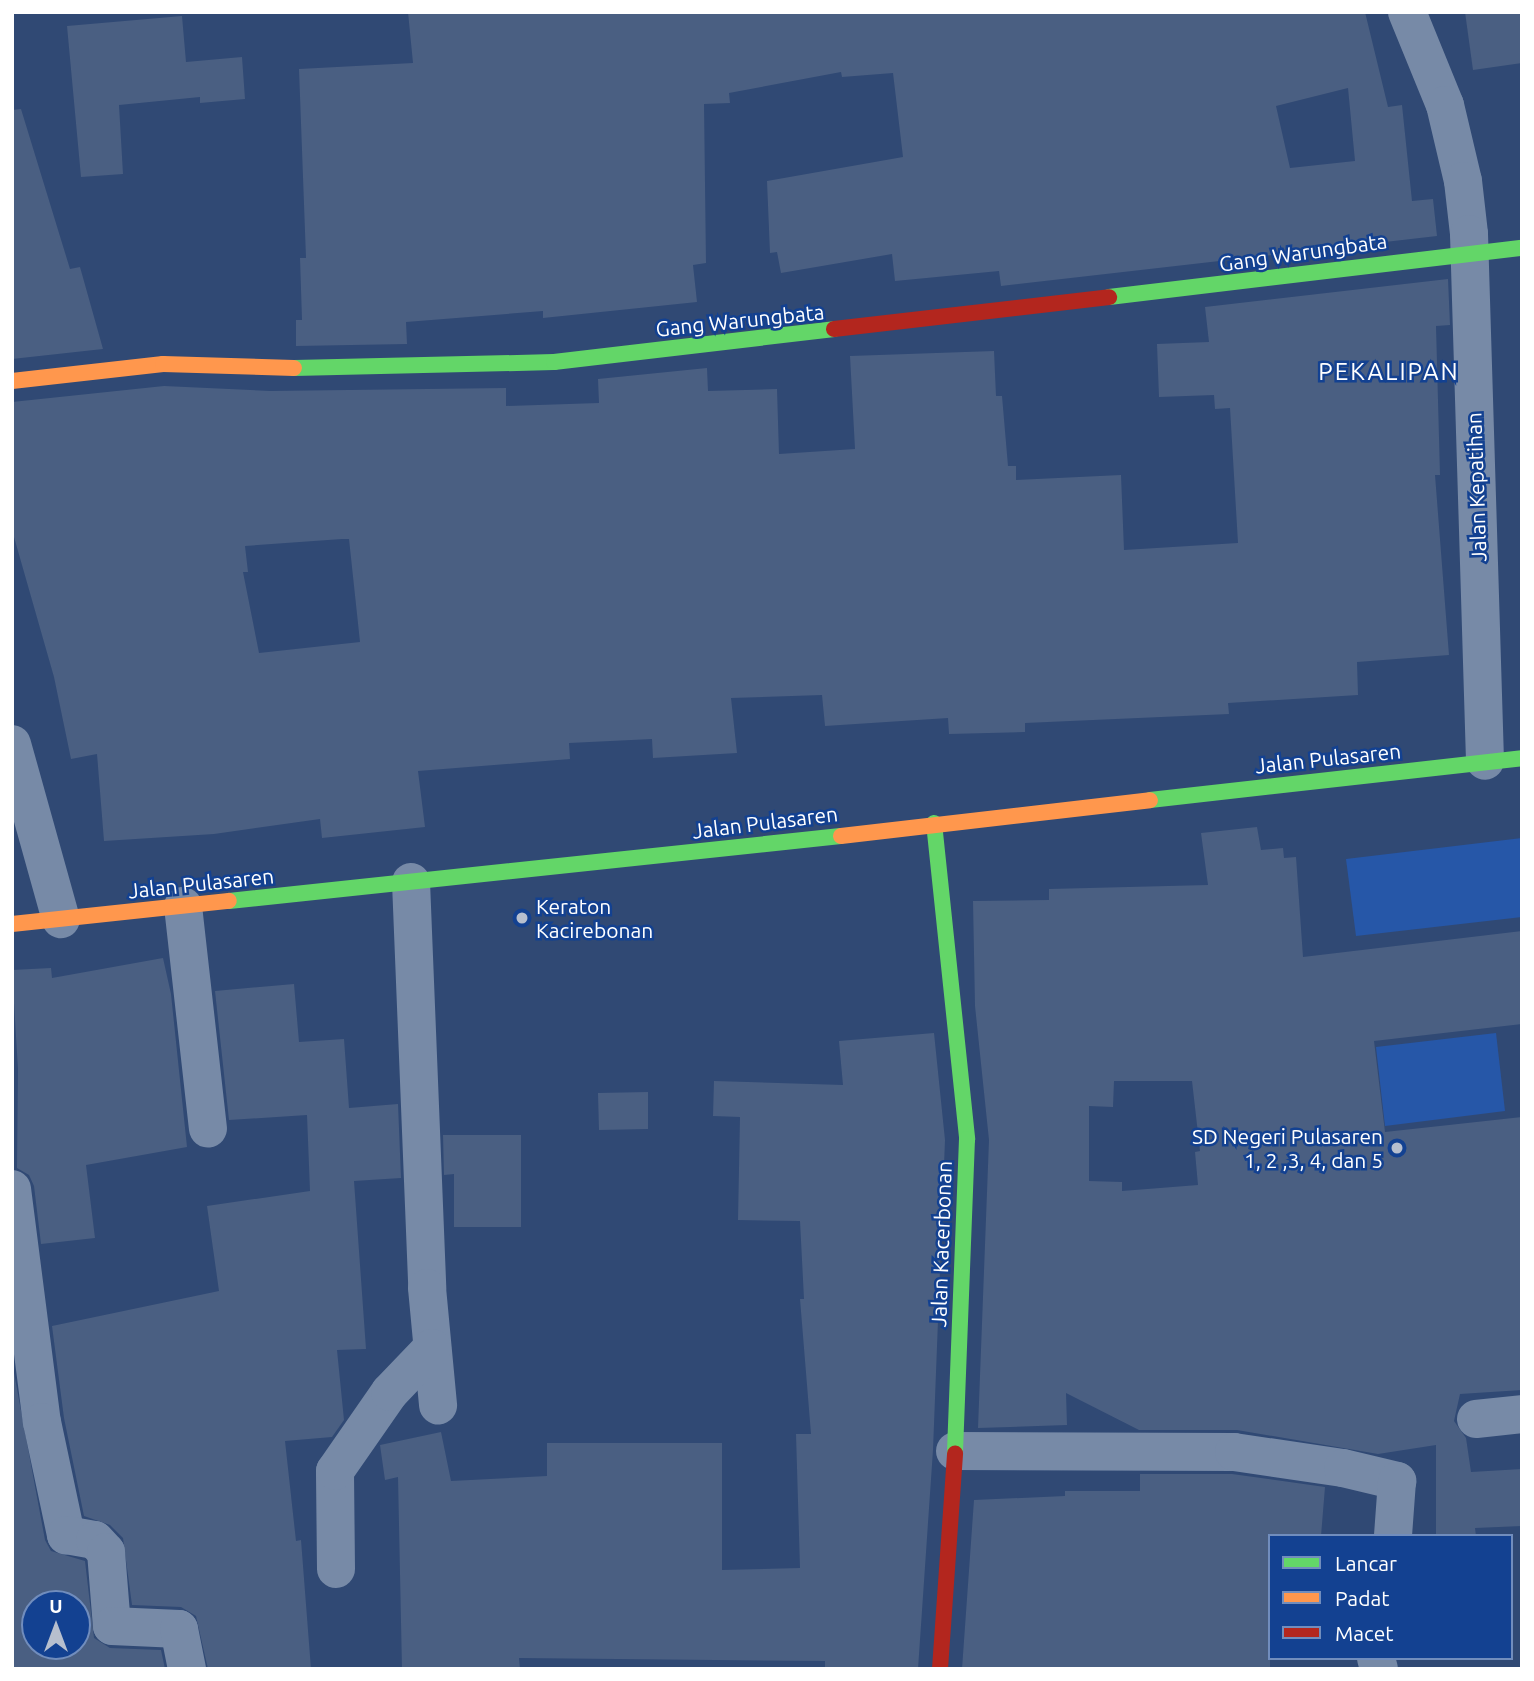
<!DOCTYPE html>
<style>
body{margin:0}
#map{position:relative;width:1534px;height:1681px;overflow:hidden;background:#304974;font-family:Ubuntu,sans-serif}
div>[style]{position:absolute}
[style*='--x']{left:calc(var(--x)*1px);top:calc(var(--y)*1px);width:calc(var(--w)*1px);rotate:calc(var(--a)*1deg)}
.green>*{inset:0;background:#2657a8}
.building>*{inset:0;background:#4a5f82}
.street>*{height:38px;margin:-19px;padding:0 19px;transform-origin:19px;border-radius:19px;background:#778aa7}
.fast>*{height:16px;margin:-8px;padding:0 8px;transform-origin:8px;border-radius:8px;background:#63d668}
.slow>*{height:16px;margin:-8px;padding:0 8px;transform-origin:8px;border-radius:8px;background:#ff974d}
.jam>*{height:16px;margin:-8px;padding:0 8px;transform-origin:8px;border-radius:8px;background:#b3261e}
.dots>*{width:19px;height:19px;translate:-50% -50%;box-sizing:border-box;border:4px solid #134191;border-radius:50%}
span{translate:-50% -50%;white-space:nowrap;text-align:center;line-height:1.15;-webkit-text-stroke:5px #134191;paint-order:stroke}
.street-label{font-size:21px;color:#fff}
.poi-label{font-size:21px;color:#fff}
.left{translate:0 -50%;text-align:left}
.right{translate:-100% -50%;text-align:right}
.quarter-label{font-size:24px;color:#fff;letter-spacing:2px}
.frame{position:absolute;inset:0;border:14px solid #fff;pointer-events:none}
.legend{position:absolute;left:1268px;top:1534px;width:245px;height:126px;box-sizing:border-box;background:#134191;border:2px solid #718dbd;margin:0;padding:9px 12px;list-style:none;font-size:21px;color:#fff}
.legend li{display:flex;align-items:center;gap:14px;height:35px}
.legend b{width:35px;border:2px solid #718dbd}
.north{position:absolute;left:21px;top:1590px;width:70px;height:70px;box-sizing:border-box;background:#134191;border:2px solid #718dbd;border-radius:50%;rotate:0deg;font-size:19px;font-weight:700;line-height:28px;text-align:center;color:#fff}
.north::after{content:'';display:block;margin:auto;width:24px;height:32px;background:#b7bfce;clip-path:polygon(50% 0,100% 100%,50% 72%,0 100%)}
</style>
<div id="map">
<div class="green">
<i style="clip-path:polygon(1522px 838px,1522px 917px,1356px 936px,1346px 859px)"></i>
<i style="clip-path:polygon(1496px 1033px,1505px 1111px,1385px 1126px,1376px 1047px)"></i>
</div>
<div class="building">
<i style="clip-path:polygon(evenodd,408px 12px,1365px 12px,1388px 107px,1402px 105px,1412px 201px,1433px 199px,1437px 236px,1001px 286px,999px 271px,895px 281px,892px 254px,781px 273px,777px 252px,770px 253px,767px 181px,903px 157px,893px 73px,842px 77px,841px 72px,729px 93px,730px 103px,704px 104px,706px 263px,693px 265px,697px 302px,543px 318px,543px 311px,406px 322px,407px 344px,296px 346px,296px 320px,302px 320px,300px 258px,306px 258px,299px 69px,413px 63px,408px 12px,1348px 88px,1355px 161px,1290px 168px,1276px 106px,1348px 88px)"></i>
<i style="clip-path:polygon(1465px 12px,1522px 12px,1522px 63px,1473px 70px)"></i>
<i style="clip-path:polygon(182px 16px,186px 62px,242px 57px,245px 99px,200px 103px,200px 97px,119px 105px,123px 174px,81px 177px,67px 26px)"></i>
<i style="clip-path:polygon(21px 109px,70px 269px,80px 267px,103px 349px,12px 359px,12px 110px)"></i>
<i style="clip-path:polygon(evenodd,1448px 279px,1450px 325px,1436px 326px,1440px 475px,1435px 475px,1449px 655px,1357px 662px,1358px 695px,1228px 703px,1229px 714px,1025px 723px,1025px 732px,949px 734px,948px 718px,825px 726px,822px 695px,731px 698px,737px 753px,653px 758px,652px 739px,569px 743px,570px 759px,418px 771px,425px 827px,322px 838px,320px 819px,214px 834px,104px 841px,97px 754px,71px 759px,54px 677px,12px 530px,12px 402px,164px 386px,270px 391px,506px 388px,506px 406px,599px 403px,598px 379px,707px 368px,708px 391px,777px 389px,779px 454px,855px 449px,850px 356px,994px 351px,996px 396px,1002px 396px,1008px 466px,1016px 466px,1016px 480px,1121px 475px,1124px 550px,1238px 543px,1230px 408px,1215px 409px,1214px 395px,1159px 397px,1157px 344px,1209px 342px,1205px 307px,1448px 279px,342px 539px,349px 539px,360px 642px,259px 653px,243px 572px,248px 572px,245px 546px,342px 539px)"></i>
<i style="clip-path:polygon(evenodd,1257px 827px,1261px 850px,1283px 848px,1284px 858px,1296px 857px,1303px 957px,1522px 931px,1522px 1024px,1374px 1041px,1385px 1132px,1522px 1117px,1522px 1390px,1460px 1394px,1454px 1421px,1466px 1438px,1471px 1472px,1522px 1469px,1522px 1526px,1475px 1528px,1476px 1536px,1436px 1536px,1436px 1445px,1378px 1454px,1237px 1430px,1139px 1430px,1066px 1393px,1067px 1425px,978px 1428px,989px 1140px,975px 1006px,973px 901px,1049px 900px,1049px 889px,1208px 885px,1201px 833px,1257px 827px,1114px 1081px,1192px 1081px,1200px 1151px,1195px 1152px,1198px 1185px,1122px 1191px,1122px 1182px,1089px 1181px,1089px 1106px,1113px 1107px,1114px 1081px)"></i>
<i style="clip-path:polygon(163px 958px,171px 994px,187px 1147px,86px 1165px,95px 1238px,41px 1244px,34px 1186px,29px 1175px,17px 1168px,18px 1069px,12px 970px,51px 968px,52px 978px)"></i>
<i style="clip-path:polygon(294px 984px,299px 1042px,344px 1039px,349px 1108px,398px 1104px,401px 1178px,354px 1181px,366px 1349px,337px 1350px,344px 1420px,332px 1437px,285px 1441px,296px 1541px,301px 1540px,311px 1669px,208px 1669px,196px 1616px,181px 1607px,132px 1605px,123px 1538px,110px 1525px,84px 1516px,64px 1418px,52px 1326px,219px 1291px,207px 1206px,310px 1191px,307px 1115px,229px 1120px,215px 991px)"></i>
<i style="clip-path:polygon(934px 1033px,945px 1140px,933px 1450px,918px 1669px,825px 1669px,825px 1661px,519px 1658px,520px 1669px,402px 1669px,398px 1477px,385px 1480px,380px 1445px,441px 1432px,451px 1481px,547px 1476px,547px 1443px,722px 1443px,722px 1570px,800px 1568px,796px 1434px,811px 1434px,800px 1299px,804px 1299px,800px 1221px,738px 1220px,740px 1117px,713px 1116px,714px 1081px,843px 1085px,839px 1041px)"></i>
<i style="clip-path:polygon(648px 1092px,648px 1129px,599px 1130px,598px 1093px)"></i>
<i style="clip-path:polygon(443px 1135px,521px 1135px,521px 1227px,454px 1227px,454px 1174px,444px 1175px)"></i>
<i style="clip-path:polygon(evenodd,12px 1362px,45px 1540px,51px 1551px,85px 1561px,94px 1638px,110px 1648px,161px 1650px,165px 1669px,12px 1669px,12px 1362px,35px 1604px,77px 1604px,77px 1646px,35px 1646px,35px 1604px)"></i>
<i style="clip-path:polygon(1140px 1474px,1232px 1474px,1325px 1487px,1321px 1536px,1270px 1536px,1270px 1669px,962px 1669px,974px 1500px,1065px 1496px,1065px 1491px,1140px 1491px)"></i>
</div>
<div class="street">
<i style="--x:1407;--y:12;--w:100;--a:67.8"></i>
<i style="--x:1445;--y:105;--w:78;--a:76.7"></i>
<i style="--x:1463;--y:181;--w:53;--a:83.5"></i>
<i style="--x:1469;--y:234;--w:527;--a:88.26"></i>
<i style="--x:12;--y:744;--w:182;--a:74.4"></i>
<i style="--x:411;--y:882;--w:406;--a:87.7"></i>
<i style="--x:427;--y:1288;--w:118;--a:84.6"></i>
<i style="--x:183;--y:906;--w:224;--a:83.6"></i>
<i style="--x:12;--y:1189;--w:235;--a:82.7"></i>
<i style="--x:42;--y:1422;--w:116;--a:78"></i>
<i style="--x:66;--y:1535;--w:29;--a:10"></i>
<i style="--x:95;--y:1540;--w:16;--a:47"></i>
<i style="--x:106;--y:1552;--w:74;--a:85.4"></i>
<i style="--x:112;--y:1626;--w:67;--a:2.6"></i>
<i style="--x:179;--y:1629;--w:41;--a:78.7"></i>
<i style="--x:1476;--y:1419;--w:46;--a:-6.2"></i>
<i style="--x:955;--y:1451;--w:279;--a:0.2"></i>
<i style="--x:1234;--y:1452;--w:110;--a:8.4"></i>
<i style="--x:1343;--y:1468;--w:56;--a:13.5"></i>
<i style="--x:1397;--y:1481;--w:55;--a:94.2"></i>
<i style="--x:336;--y:1569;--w:98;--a:-90.6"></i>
<i style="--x:335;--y:1471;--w:96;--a:-55.2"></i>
<i style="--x:390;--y:1392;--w:61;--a:-46.3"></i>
<i style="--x:1376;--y:1658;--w:11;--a:75"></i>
</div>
<div class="fast">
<i style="--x:1109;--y:297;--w:416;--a:-6.8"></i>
<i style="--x:294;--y:368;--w:260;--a:-1.3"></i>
<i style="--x:554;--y:362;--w:282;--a:-6.7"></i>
<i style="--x:1150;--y:800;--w:374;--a:-6.4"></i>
<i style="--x:934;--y:823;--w:318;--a:84"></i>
<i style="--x:967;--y:1139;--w:315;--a:92.2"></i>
<i style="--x:229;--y:901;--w:615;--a:-6.06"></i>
</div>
<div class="slow">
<i style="--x:12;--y:381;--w:152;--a:-6.4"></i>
<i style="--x:163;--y:364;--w:131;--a:1.7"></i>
<i style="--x:841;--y:836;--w:311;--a:-6.6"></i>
<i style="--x:12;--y:924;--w:218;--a:-6.1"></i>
</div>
<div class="jam">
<i style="--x:834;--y:329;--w:277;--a:-6.6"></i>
<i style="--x:940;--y:1669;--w:216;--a:-86"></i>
</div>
<div class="dots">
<i style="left:522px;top:918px;background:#b7bfce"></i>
<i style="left:1397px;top:1148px;background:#b7bfce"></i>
</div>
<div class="street-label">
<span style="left:1303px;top:252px;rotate:-8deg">Gang Warungbata</span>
<span style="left:740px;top:320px;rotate:-6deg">Gang Warungbata</span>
<span style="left:1476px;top:487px;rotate:-92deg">Jalan Kepatihan</span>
<span style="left:1328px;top:758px;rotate:-6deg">Jalan Pulasaren</span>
<span style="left:765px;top:822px;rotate:-7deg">Jalan Pulasaren</span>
<span style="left:201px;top:883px;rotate:-6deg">Jalan Pulasaren</span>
<span style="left:941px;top:1244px;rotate:-88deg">Jalan Kacerbonan</span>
</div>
<div class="poi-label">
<span class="left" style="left:536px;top:918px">Keraton<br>Kacirebonan</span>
<span class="right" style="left:1383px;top:1148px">SD Negeri Pulasaren<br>1, 2 ,3, 4, dan 5</span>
</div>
<div class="quarter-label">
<span style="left:1389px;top:372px">PEKALIPAN</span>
</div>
<div class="frame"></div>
<ul class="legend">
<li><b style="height:9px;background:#63d668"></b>Lancar</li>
<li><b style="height:9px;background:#ff974d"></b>Padat</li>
<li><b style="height:9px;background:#b3261e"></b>Macet</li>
</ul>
<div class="north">U</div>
</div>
